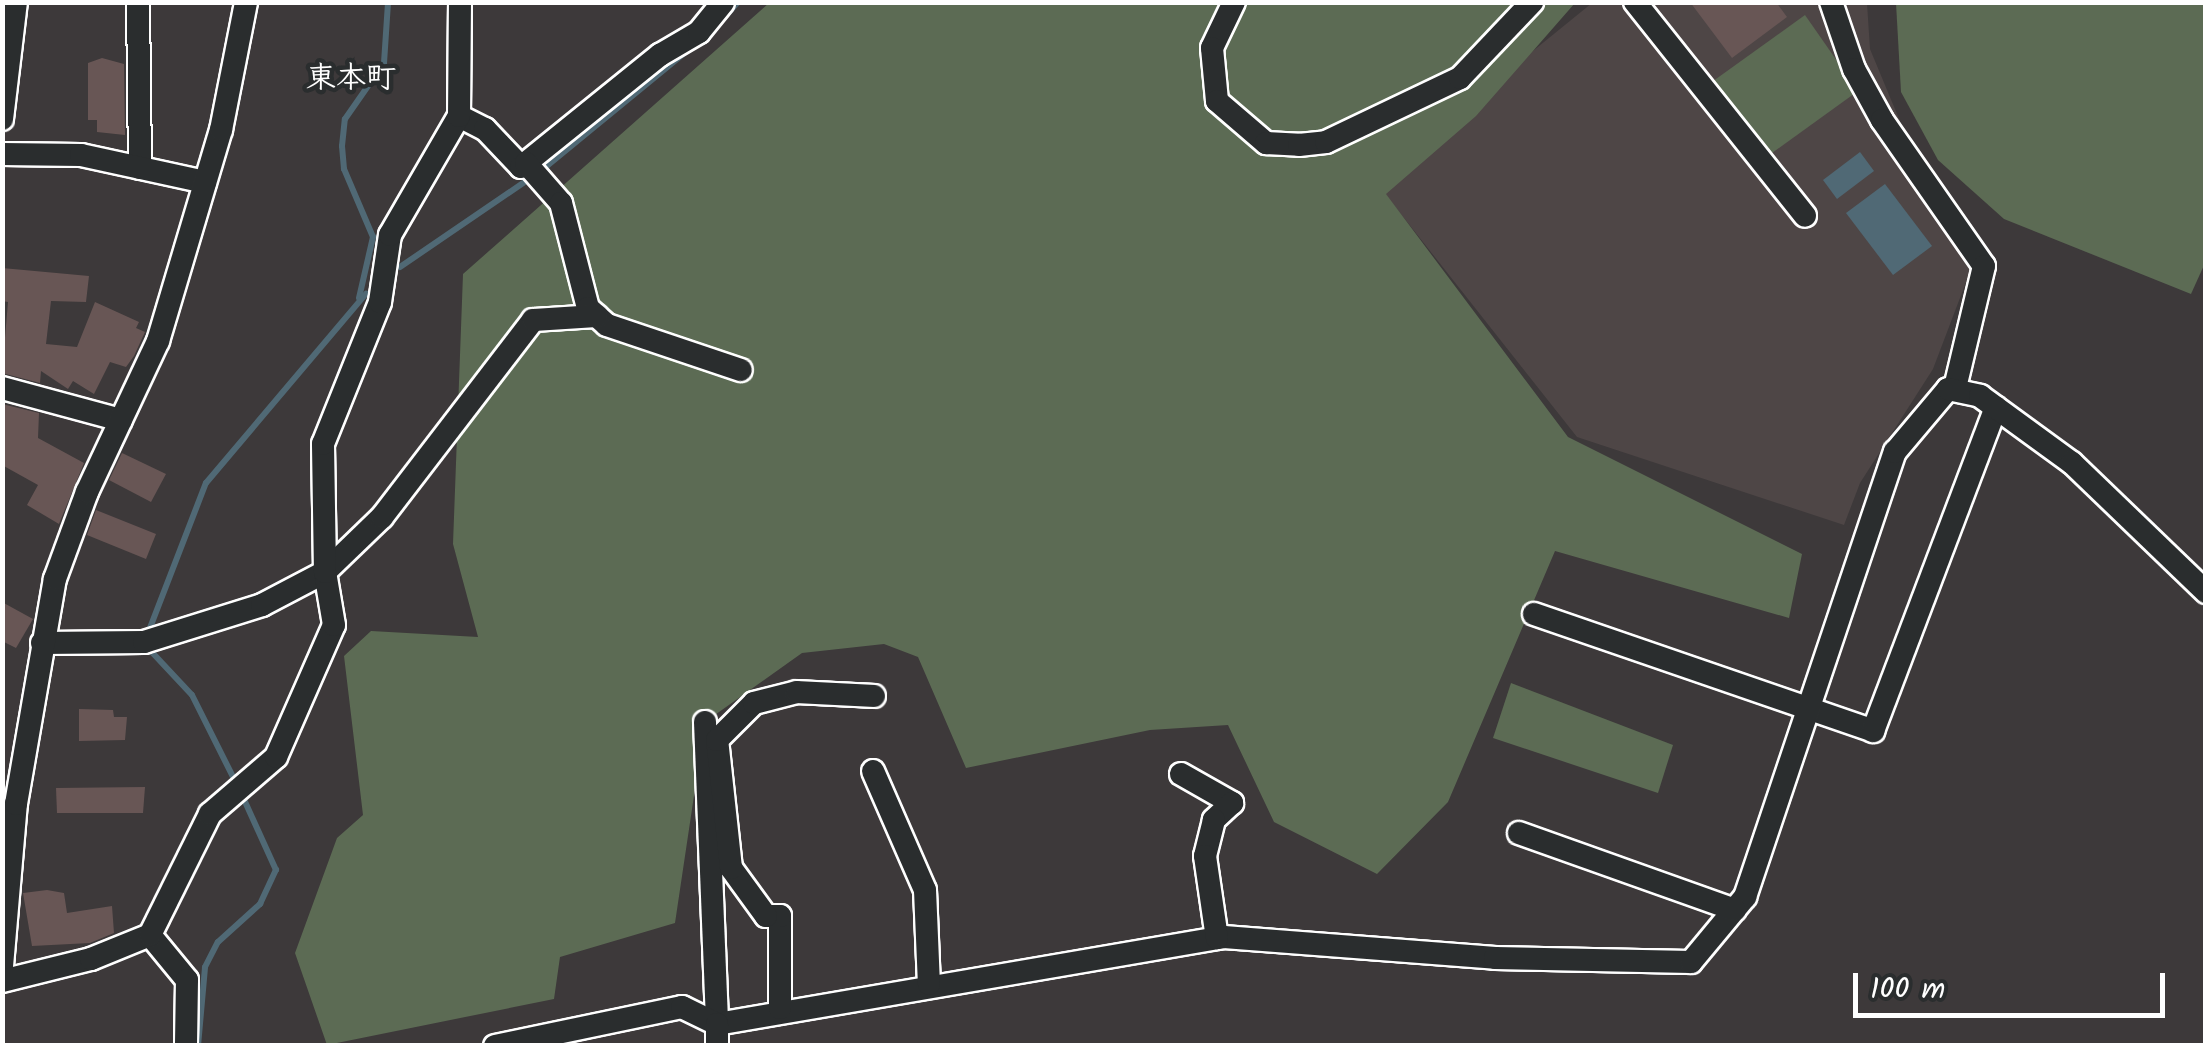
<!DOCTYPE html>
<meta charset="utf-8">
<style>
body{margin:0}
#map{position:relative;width:2208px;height:1048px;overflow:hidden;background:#3d393a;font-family:Kalam,"Klee One",sans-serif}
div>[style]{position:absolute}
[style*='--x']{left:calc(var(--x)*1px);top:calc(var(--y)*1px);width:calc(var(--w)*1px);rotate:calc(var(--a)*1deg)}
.built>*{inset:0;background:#4e4646}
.green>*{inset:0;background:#5c6b54}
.water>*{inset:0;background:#506975}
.stream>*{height:6px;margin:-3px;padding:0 3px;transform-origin:3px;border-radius:3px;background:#506975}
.building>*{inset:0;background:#685655}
.roads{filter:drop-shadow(2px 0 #fff) drop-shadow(-2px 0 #fff) drop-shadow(0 2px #fff) drop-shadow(0 -2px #fff)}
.minor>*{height:22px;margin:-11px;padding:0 11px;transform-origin:11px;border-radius:11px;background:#2a2d2e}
span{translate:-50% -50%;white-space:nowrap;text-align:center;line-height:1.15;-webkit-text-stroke:9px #2a2d2e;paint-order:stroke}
.neighbourhood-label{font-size:30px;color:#fff;font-weight:700}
.frame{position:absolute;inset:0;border:5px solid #fff;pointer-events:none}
.scale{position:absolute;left:1853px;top:973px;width:312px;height:45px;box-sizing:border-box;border:5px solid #fff;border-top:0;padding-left:12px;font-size:30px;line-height:35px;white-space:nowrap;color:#fff;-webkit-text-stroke:8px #2a2d2e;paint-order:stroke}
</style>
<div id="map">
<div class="built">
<i style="clip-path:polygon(1592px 3px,1867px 3px,1870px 49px,1902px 126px,1982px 240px,1933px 369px,1860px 483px,1844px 525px,1577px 437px,1374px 180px)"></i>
</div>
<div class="green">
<i style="clip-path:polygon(769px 3px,1575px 3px,1476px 116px,1386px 194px,1568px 437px,1802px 554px,1789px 618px,1555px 551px,1448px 802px,1377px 874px,1274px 822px,1228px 725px,1150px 730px,966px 768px,918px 657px,884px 644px,802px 653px,705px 722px,675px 923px,560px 957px,554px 999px,327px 1045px,295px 953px,337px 838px,363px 815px,344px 656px,371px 631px,478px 637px,453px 544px,463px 274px)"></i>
<i style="clip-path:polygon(1896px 3px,2205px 3px,2205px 263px,2191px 294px,2004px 219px,1938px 160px,1901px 92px)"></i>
<i style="clip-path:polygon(1805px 15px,1858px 91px,1765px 158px,1709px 84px)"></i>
<i style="clip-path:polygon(1511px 683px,1673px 745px,1658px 793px,1493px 738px)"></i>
</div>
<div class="water">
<i style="clip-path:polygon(1860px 152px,1874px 171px,1837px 199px,1823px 180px)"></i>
<i style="clip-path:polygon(1885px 184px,1932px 246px,1893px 275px,1846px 213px)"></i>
</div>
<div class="stream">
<i style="--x:712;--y:31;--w:39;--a:-48"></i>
<i style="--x:542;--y:170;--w:188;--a:-39.4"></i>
<i style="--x:400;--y:267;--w:160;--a:-34.3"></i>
<i style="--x:359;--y:298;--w:63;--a:-77.1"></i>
<i style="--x:373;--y:237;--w:74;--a:-113.1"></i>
<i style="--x:344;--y:169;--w:23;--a:-95"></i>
<i style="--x:342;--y:146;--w:27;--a:-84"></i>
<i style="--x:345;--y:119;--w:68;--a:-55.1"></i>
<i style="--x:384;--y:63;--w:61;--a:-86.2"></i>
<i style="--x:148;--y:633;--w:161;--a:-68.9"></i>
<i style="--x:206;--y:483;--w:248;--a:-49.8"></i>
<i style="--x:148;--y:648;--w:64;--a:46.9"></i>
<i style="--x:192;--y:695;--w:98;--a:63.4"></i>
<i style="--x:198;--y:1046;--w:79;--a:-84.9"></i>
<i style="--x:205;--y:967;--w:28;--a:-63"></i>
<i style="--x:218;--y:942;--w:57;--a:-42.1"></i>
<i style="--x:260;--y:904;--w:38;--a:-65"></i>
<i style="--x:276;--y:870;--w:82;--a:-114.4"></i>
</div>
<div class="building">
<i style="clip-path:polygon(1690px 2px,1776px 2px,1787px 17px,1732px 58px)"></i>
<i style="clip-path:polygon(102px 58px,124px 64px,125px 135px,97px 132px,97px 120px,88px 120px,88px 63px)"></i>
<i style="clip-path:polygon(2px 268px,89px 276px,86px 302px,51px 301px,46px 344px,77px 347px,95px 302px,139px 322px,136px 328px,145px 332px,134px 356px,126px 367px,110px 362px,94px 394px,73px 381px,68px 389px,41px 371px,40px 383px,2px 373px,8px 302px,2px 301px)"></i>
<i style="clip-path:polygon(2px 404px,39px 413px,38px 438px,84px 463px,59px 524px,27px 505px,38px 485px,2px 465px)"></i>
<i style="clip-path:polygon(122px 453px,166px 474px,151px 502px,109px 480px)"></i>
<i style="clip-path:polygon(96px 510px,156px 534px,146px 559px,87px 535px)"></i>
<i style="clip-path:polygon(2px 602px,33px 619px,16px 648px,2px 641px)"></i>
<i style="clip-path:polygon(79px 709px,113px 710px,114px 717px,127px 717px,125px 740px,79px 741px)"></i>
<i style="clip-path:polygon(145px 787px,143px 813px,57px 813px,56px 788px)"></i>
<i style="clip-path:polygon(47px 890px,64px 893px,67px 913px,112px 906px,114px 933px,90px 943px,32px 946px,23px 893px)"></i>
</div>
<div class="roads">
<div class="minor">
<i style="--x:138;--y:2;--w:166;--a:89.3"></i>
<i style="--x:1234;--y:2;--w:51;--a:115.6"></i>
<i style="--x:1212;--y:48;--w:53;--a:84.6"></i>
<i style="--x:1217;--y:101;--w:65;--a:40.6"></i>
<i style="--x:1266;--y:143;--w:33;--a:3"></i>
<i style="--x:1299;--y:145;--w:27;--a:-6"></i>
<i style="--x:1326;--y:142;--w:148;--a:-25.5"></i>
<i style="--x:1460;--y:78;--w:105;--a:-46.5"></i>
<i style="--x:1635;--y:2;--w:273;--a:51.5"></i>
<i style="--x:1831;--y:2;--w:71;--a:71.1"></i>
<i style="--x:1854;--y:69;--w:58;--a:61.2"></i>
<i style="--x:1882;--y:120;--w:178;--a:55.1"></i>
<i style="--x:1984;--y:266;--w:125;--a:103.4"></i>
<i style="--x:459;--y:116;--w:29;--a:27"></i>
<i style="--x:485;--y:129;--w:52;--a:46.5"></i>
<i style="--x:521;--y:167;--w:179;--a:-38.9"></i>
<i style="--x:660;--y:55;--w:45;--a:-30.5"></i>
<i style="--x:699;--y:32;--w:38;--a:-51"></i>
<i style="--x:2;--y:119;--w:118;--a:-83.2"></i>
<i style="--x:2;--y:154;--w:79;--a:0.7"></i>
<i style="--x:81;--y:155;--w:127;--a:12.3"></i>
<i style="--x:526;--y:163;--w:53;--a:48.8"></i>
<i style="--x:561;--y:203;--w:108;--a:75.6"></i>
<i style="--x:588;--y:308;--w:25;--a:42"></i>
<i style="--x:607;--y:325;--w:141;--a:18.6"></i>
<i style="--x:2;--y:388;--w:123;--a:15.1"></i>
<i style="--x:1534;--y:614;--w:359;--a:19"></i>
<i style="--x:1873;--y:731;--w:346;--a:-69.2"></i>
<i style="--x:42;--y:643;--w:102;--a:-0.6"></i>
<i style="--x:144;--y:642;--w:124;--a:-17.4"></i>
<i style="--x:262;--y:605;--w:71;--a:-27.6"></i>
<i style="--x:325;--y:572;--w:79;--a:-44"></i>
<i style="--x:382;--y:517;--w:248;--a:-52.5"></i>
<i style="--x:533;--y:320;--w:64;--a:-3.6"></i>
<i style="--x:705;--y:722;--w:302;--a:87.7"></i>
<i style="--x:717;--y:1024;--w:514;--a:-9.74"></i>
<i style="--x:1224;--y:937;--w:272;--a:4.4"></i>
<i style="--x:1495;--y:958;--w:196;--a:1.2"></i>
<i style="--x:1691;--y:962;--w:85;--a:-50.3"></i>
<i style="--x:1745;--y:897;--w:470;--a:-71.4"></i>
<i style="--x:1895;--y:452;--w:82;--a:-49.9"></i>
<i style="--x:1948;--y:389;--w:33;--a:12"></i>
<i style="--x:1980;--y:396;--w:114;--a:36.1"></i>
<i style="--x:2072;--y:463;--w:186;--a:43.9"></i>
<i style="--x:873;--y:771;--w:130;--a:66.4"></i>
<i style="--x:925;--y:890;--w:94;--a:87.6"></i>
<i style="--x:1181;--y:774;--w:59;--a:29.6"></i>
<i style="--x:1232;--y:803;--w:25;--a:137"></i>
<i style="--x:1214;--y:820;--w:37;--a:104"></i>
<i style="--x:1205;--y:856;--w:83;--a:81.7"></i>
<i style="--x:1519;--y:833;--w:229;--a:19.6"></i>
<i style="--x:150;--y:935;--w:58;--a:50.6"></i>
<i style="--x:187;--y:980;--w:66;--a:90.9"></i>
<i style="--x:2;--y:966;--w:163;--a:-85.1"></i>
<i style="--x:16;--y:804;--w:228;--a:-80.2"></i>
<i style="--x:55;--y:579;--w:93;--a:-69.8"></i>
<i style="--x:87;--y:492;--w:167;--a:-64.8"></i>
<i style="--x:158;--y:341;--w:220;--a:-73.4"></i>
<i style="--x:221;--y:130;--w:130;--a:-78.9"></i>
<i style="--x:2;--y:981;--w:92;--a:-13.9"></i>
<i style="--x:91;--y:959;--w:64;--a:-22.1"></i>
<i style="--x:150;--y:935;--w:135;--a:-63.6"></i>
<i style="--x:210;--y:814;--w:87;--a:-40.8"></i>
<i style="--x:276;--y:757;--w:144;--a:-66.3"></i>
<i style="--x:334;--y:625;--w:54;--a:-99.6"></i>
<i style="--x:325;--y:572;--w:128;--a:-90.9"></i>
<i style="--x:323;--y:444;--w:153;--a:-68.1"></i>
<i style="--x:380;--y:302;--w:68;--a:-81.5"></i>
<i style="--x:390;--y:235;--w:138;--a:-59.9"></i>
<i style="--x:459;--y:116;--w:114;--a:-89.5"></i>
<i style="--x:780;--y:1008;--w:92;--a:-90"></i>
<i style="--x:780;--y:916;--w:14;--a:180"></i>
<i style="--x:766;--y:916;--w:59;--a:-126.1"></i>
<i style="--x:731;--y:868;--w:129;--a:-96.2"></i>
<i style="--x:717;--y:740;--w:52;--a:-45"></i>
<i style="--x:754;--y:703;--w:44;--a:-14.3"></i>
<i style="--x:797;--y:692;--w:77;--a:3"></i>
<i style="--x:495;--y:1046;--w:191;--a:-11.8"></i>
<i style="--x:682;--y:1007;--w:39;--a:26"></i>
<i style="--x:717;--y:1024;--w:22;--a:90"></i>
</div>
</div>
<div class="neighbourhood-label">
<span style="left:351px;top:79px">東本町</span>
</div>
<div class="frame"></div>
<div class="scale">100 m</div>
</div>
